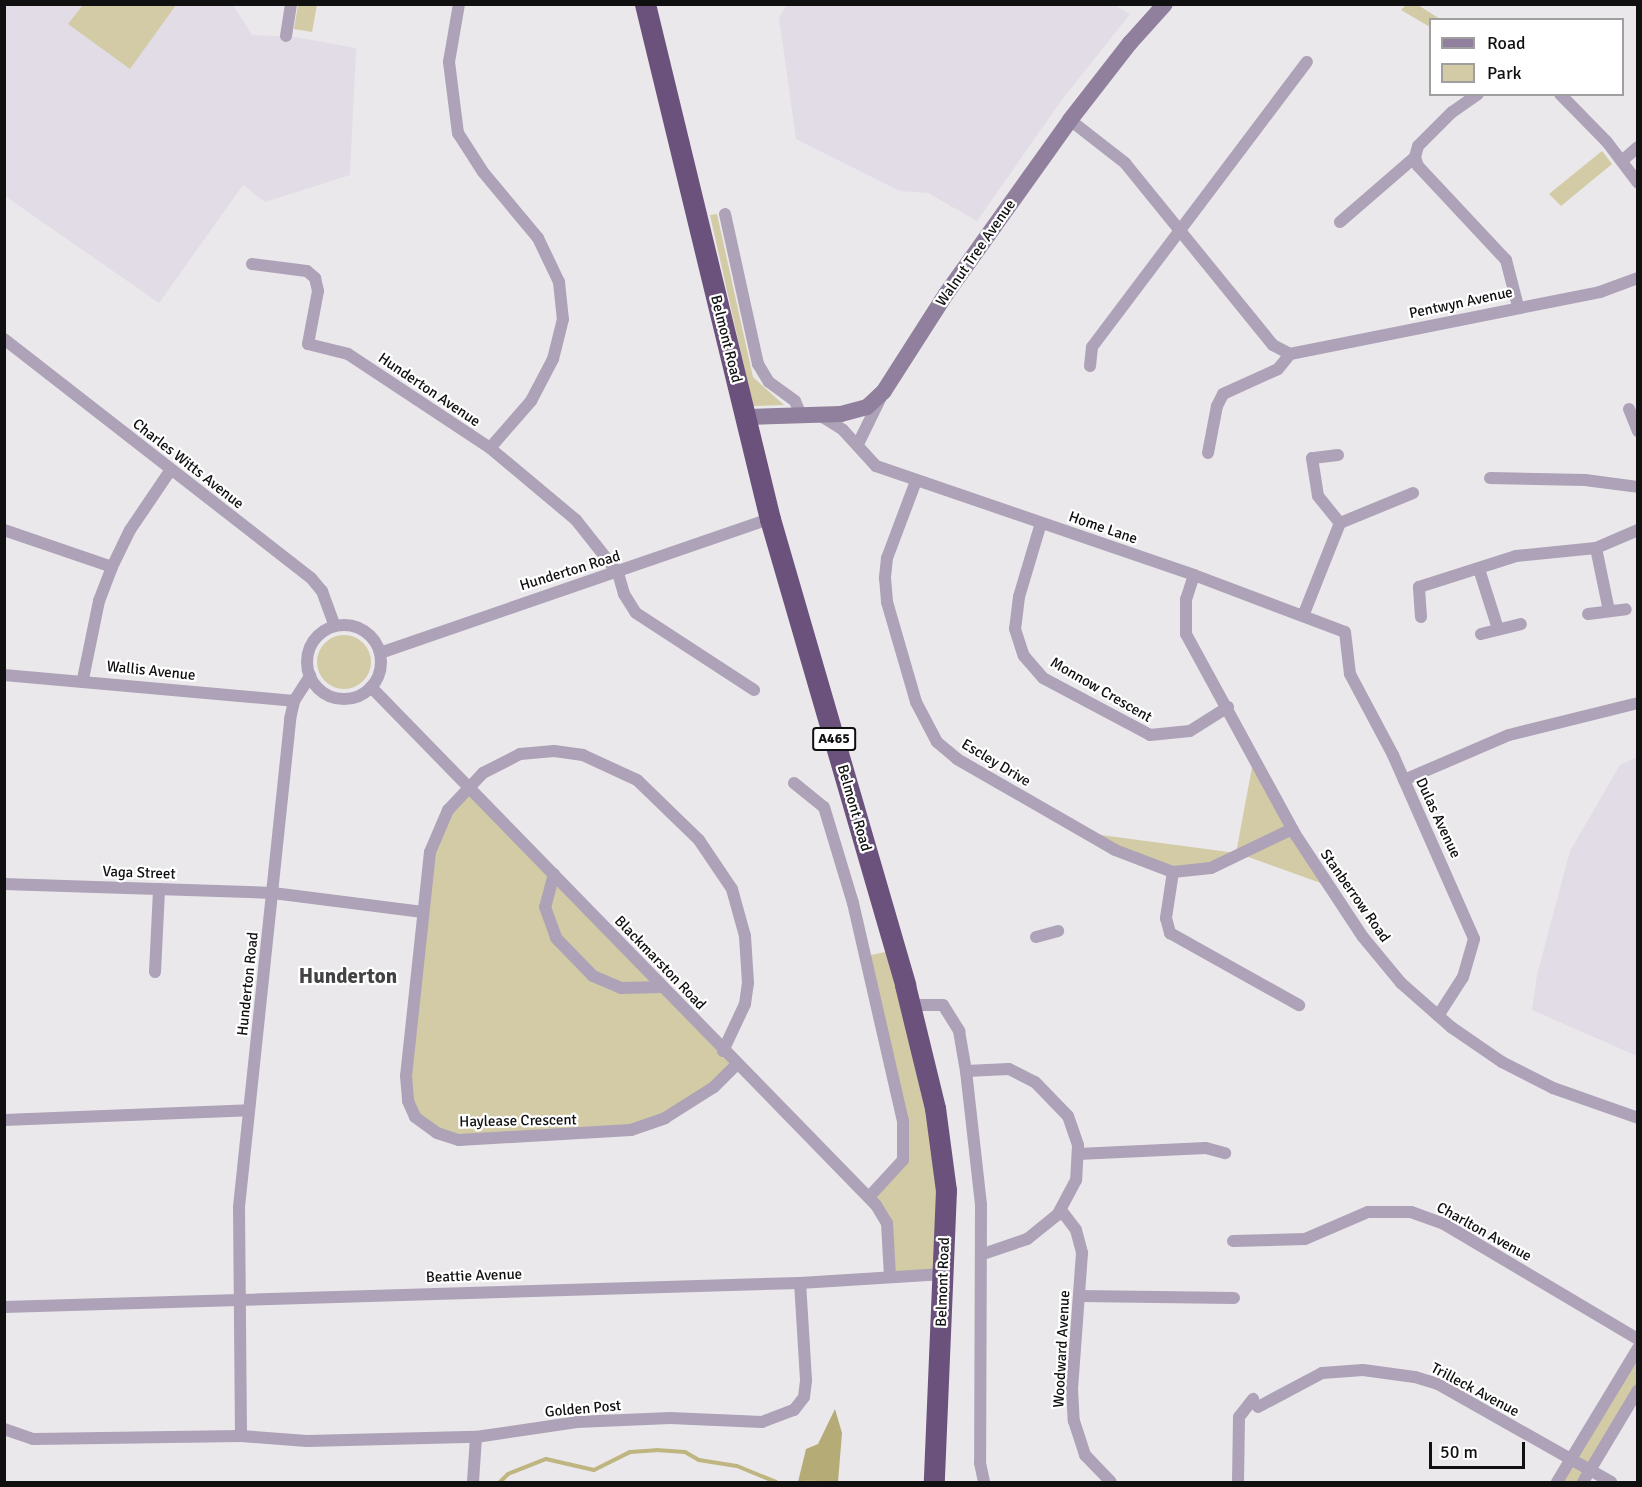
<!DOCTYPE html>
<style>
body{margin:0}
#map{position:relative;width:1642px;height:1487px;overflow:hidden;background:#eae8eb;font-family:Signika,sans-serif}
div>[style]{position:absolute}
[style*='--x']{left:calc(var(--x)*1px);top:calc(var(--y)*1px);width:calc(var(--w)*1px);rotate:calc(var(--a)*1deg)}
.built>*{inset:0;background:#e1dce6}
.green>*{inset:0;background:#d2cba5}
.round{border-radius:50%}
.forest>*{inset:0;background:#b4ab76}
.stream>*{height:4px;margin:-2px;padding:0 2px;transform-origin:2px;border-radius:2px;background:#beb580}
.street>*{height:12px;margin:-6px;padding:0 6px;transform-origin:6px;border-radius:6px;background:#ada2b7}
.street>.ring{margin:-6px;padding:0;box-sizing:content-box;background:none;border:12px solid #ada2b7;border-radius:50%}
.secondary>*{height:16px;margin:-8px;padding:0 8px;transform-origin:8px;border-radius:8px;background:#90809e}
.highway>*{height:21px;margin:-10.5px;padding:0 10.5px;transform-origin:10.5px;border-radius:10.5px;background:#6a527c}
span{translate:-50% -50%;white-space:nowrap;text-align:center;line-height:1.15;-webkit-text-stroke:4.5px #fff;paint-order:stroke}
.shield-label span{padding:2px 4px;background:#fff;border:2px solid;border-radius:4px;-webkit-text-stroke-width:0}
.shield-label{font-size:14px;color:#111011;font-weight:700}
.street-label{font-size:15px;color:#111011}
.district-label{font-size:21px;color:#434244;font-weight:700}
.frame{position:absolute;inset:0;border:6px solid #111011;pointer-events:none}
.legend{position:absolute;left:1429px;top:18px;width:195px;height:78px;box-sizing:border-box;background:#fff;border:2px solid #a09fa0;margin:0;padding:8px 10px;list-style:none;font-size:18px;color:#111011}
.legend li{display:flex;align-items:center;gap:12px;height:30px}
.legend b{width:30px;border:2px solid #a09fa0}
.scale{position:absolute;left:1429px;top:1442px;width:96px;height:27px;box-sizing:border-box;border:3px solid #111011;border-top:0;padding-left:8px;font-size:18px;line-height:21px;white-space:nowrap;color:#111011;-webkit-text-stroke:4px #fff;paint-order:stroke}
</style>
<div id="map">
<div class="built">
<i style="clip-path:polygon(5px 5px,233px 5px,252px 35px,295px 37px,356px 48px,350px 175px,265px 202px,243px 185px,159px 303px,5px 196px)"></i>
<i style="clip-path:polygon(787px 5px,1112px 4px,1130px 14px,1061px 101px,977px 221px,928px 193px,900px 191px,796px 139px,779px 17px)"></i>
<i style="clip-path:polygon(1637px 757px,1637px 1056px,1532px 1010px,1537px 975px,1570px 851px,1620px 765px)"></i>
</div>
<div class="green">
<i style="clip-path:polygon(83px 5px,83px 4px,176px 5px,130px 69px,68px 24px)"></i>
<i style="clip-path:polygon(298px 5px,317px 5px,312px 32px,294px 29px)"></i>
<i style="clip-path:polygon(1406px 5px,1418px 5px,1440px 19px,1430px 20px,1430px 27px,1401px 10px)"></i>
<i style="clip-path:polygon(1602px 151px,1612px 164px,1561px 206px,1549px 194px)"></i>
<i style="clip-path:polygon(717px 214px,753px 377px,784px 405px,753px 406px,710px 215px)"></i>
<i class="round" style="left:317px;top:635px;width:54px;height:54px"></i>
<i style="clip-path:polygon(1254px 757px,1329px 886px,1240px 854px,1211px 868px,1173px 872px,1086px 833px,1236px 853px)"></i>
<i style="clip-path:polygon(470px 786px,737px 1064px,692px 1101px,631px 1130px,459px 1140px,424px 1126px,406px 1090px,423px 912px,440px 823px)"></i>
<i style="clip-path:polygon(895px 950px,935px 1108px,944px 1274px,890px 1277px,889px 1236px,869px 1197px,905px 1153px,866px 956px)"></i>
<i style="clip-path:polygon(1637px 1346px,1637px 1391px,1583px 1482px,1557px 1482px)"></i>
</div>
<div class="forest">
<i style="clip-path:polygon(835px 1409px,842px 1433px,838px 1482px,798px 1482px,806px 1449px,818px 1444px)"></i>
</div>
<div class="stream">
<i style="--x:500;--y:1482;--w:11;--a:-45"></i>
<i style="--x:508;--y:1474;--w:41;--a:-21.5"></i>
<i style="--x:546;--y:1459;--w:49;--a:12.9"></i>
<i style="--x:594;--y:1470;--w:40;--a:-26.6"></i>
<i style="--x:630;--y:1452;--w:26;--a:-4"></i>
<i style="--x:656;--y:1450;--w:29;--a:4"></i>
<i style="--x:685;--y:1452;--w:16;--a:30"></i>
<i style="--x:699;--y:1460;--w:38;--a:9"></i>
<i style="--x:737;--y:1466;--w:42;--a:22.3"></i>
<i style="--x:803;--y:1482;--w:12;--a:0"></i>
</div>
<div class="street">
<i style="--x:459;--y:4;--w:59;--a:99.8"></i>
<i style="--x:449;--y:62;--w:72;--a:82.8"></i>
<i style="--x:458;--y:133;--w:46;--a:57.3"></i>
<i style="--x:483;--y:172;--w:86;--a:50.2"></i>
<i style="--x:538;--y:238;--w:49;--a:64.5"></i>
<i style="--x:559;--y:282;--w:37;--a:84"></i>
<i style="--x:563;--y:319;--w:41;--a:104"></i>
<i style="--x:553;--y:359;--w:47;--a:117.6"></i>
<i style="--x:531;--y:401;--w:62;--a:131.1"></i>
<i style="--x:286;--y:36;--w:32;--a:-81"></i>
<i style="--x:1478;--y:94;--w:32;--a:145"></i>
<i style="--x:1452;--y:112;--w:48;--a:135"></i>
<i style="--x:1418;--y:146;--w:11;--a:105"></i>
<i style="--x:1415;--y:157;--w:9;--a:72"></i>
<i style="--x:1418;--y:166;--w:129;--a:46.9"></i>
<i style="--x:1506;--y:260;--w:48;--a:75.4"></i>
<i style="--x:1560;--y:94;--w:67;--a:45.6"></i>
<i style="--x:1607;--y:142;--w:51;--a:52.9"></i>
<i style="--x:1070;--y:120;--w:70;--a:38"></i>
<i style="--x:1125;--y:163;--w:235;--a:50.9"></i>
<i style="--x:1273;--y:345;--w:19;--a:28"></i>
<i style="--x:1623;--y:160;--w:20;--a:-41"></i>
<i style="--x:725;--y:214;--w:154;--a:77.6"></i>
<i style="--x:758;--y:364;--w:21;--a:59"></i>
<i style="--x:769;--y:382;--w:32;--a:36"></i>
<i style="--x:795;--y:401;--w:15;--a:67"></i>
<i style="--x:1340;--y:222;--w:99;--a:-40.9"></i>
<i style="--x:252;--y:264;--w:55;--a:7.3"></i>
<i style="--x:307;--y:271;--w:11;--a:41"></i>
<i style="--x:315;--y:278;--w:13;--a:77"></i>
<i style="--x:318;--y:291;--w:54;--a:100.7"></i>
<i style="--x:308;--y:344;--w:41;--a:14"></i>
<i style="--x:348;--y:354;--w:170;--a:33.5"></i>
<i style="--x:490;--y:448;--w:112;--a:39.9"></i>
<i style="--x:576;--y:520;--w:68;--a:51.6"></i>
<i style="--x:618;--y:573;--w:22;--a:74"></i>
<i style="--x:624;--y:594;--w:22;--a:58"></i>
<i style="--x:636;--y:613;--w:141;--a:33.1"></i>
<i style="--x:4;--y:339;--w:389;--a:37.9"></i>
<i style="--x:311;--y:578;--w:17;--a:50"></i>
<i style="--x:322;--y:591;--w:37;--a:70"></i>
<i style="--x:1290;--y:354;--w:316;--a:-11.3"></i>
<i style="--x:1600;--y:292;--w:40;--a:-20.2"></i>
<i style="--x:1090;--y:366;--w:19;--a:-84"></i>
<i style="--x:1092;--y:347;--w:357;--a:-53"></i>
<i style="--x:1629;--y:409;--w:24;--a:68"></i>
<i style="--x:821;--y:416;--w:26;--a:32"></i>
<i style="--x:843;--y:430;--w:49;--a:47.5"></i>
<i style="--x:876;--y:466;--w:336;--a:18.9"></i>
<i style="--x:1194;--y:575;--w:161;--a:20.7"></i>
<i style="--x:1345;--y:632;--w:42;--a:83.2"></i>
<i style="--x:1350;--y:674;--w:92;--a:62"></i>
<i style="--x:1393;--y:755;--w:201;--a:66.2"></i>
<i style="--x:1474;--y:939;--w:40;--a:106"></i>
<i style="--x:1463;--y:977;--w:46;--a:122.7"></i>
<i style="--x:858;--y:444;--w:50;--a:-63.9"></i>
<i style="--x:1208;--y:453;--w:48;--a:-79.2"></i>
<i style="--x:1217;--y:406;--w:13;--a:-63"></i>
<i style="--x:1223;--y:394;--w:60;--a:-24.4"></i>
<i style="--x:1278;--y:369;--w:19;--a:-51"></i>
<i style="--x:1338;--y:455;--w:26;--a:173"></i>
<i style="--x:1312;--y:458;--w:38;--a:81"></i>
<i style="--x:1318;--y:496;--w:35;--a:51"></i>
<i style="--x:1490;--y:478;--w:95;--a:1.2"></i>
<i style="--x:1585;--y:480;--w:53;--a:7.5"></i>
<i style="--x:916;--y:481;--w:82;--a:110.6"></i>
<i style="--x:887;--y:558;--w:20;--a:96"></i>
<i style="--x:885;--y:578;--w:24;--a:85"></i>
<i style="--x:887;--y:602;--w:104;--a:73.8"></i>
<i style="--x:916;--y:702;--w:45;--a:62.3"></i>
<i style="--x:937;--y:742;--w:26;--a:40"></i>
<i style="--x:957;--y:759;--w:182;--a:29.9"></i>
<i style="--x:1115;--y:850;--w:62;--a:20.8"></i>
<i style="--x:1173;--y:872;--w:38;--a:-6"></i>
<i style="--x:1211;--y:868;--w:90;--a:-25.7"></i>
<i style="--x:1041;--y:523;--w:77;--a:106.6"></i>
<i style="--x:1019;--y:597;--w:32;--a:97"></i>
<i style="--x:1015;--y:629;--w:28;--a:72"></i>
<i style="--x:1024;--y:656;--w:29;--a:49"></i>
<i style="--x:1043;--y:678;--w:121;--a:28"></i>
<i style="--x:1150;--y:735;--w:40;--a:-5.7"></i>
<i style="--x:1190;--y:731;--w:45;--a:-32.3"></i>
<i style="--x:4;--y:530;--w:114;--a:18.9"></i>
<i style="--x:1596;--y:548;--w:64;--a:78.3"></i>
<i style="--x:1479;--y:569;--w:63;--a:72.4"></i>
<i style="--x:1194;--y:575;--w:25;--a:108"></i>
<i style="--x:1186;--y:599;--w:35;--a:90"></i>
<i style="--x:1186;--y:634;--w:228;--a:61.4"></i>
<i style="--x:1295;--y:834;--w:123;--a:56.6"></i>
<i style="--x:1363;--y:937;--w:60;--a:50.4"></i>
<i style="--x:1401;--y:983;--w:67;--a:41.3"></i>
<i style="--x:1451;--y:1027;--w:62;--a:34.5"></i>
<i style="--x:1502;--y:1062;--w:57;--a:27"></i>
<i style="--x:1553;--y:1088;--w:90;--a:19.4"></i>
<i style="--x:1588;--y:614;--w:38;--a:-7"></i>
<i style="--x:1303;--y:616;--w:100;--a:-68.3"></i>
<i style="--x:1340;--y:523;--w:79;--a:-22.3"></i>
<i style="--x:1421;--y:617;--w:30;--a:-94"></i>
<i style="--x:1419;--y:587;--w:102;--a:-17.7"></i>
<i style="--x:1516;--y:556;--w:80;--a:-5.7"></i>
<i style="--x:1596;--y:548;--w:46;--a:-23.2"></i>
<i class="ring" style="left:307px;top:625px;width:62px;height:62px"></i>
<i style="--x:1481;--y:634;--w:41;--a:-14"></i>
<i style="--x:380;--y:653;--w:412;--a:-19"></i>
<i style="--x:4;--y:675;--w:291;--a:5.1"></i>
<i style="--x:83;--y:679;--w:80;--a:-78.4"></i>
<i style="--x:99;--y:601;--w:36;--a:-69"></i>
<i style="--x:112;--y:567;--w:41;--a:-64.1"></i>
<i style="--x:130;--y:530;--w:71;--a:-55.9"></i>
<i style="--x:371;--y:687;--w:723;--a:45.73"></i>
<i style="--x:876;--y:1205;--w:21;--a:59"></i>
<i style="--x:887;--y:1223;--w:54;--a:86.8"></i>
<i style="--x:1404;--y:780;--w:114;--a:-23.2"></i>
<i style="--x:1509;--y:735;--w:133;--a:-13.9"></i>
<i style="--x:794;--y:783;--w:38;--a:39"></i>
<i style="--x:824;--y:807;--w:100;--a:73.2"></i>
<i style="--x:853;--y:903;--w:224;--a:77.1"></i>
<i style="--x:903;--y:1121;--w:39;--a:90"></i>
<i style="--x:903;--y:1160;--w:50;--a:132.6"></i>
<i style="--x:1173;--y:872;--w:47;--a:98.7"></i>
<i style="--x:1166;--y:918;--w:16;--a:75"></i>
<i style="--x:1170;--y:933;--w:148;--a:29.2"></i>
<i style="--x:554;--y:874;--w:34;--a:105"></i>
<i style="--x:545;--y:907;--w:33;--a:70"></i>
<i style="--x:556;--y:938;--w:53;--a:45.8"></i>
<i style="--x:593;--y:976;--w:30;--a:23"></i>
<i style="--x:621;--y:988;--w:40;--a:-1.4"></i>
<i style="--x:4;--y:884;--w:269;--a:1.9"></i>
<i style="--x:273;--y:893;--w:151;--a:7.2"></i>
<i style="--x:1036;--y:937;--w:23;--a:-15"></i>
<i style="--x:155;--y:972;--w:83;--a:-87.2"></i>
<i style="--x:910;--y:1005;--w:33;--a:0"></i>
<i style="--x:943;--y:1005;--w:31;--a:58"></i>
<i style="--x:959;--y:1031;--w:41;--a:80.1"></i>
<i style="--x:966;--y:1071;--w:135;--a:83.6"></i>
<i style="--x:981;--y:1205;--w:258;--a:90.2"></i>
<i style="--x:980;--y:1463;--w:19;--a:78"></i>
<i style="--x:723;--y:1051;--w:52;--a:-64.9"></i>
<i style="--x:745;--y:1004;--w:21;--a:-82"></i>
<i style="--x:748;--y:983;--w:47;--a:-93.7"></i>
<i style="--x:745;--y:936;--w:49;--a:-105.5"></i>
<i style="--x:732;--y:889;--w:59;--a:-124"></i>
<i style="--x:699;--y:840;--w:86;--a:-135.9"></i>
<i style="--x:637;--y:780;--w:60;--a:-155.2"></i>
<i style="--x:583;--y:755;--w:29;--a:-172"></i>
<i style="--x:554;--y:751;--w:34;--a:175"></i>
<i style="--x:520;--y:754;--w:42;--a:152.8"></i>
<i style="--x:483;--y:773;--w:51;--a:133.4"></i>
<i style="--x:448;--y:810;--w:46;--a:113.2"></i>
<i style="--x:430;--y:852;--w:225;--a:96.1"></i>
<i style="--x:406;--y:1076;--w:25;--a:85"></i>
<i style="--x:408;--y:1101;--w:17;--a:66"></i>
<i style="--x:415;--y:1117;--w:27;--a:36"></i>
<i style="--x:437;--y:1133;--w:23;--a:18"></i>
<i style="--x:459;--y:1140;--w:172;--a:-3.3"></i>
<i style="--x:631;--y:1130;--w:36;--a:-19"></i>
<i style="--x:665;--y:1118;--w:58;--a:-32.3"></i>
<i style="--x:714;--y:1087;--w:33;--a:-45"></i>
<i style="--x:966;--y:1071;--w:43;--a:-2.7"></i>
<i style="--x:1009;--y:1069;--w:29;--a:27"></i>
<i style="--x:1035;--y:1082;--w:47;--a:45.9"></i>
<i style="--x:1068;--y:1116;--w:31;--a:71"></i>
<i style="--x:1078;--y:1145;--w:35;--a:93"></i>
<i style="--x:1076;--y:1180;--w:40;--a:118"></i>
<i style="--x:1057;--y:1215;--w:38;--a:141"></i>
<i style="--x:1027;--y:1239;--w:46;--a:161.2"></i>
<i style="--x:4;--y:1120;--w:245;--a:-2.3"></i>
<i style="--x:1078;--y:1154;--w:128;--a:-2.7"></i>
<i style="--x:1206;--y:1148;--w:20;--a:15"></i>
<i style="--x:1061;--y:1210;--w:25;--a:53"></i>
<i style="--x:1076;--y:1230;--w:24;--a:75"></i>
<i style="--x:1082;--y:1253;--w:135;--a:94.2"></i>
<i style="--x:1072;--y:1388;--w:33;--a:87"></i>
<i style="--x:1074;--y:1421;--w:36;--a:72"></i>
<i style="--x:1085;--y:1455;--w:37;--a:46"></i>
<i style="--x:1233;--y:1241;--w:72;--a:-1.6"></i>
<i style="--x:1305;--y:1239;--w:69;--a:-23.2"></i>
<i style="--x:1368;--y:1212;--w:43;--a:0"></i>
<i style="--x:1411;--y:1212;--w:35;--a:20"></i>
<i style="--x:1444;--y:1224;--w:226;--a:30.7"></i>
<i style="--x:1079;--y:1296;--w:155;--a:0.7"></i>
<i style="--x:4;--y:1307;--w:796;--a:-1.73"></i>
<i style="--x:800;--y:1283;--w:144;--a:-3.6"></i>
<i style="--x:1258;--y:1407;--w:72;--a:-28"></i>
<i style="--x:1322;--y:1373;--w:41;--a:-4.2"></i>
<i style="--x:1363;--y:1370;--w:52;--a:7.7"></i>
<i style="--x:1415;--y:1377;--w:24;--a:17"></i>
<i style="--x:1438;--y:1384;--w:199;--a:29.5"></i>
<i style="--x:4;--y:1429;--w:31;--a:19"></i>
<i style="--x:33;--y:1439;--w:208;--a:-0.8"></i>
<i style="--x:241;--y:1436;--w:66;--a:4.3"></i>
<i style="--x:307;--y:1441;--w:169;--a:-1.4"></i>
<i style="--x:476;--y:1437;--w:102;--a:-8.4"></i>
<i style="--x:577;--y:1422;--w:93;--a:-2.5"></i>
<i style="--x:670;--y:1418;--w:92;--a:2.5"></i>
<i style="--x:762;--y:1422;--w:34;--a:-21"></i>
<i style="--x:794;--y:1410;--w:16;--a:-52"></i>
<i style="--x:804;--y:1397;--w:17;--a:-83"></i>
<i style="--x:806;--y:1380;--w:97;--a:-93.5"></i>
<i style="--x:241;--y:1436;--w:229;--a:-90.5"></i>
<i style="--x:239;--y:1207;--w:491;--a:-84"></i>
<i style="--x:290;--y:719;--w:18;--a:-77"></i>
<i style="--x:294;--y:701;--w:30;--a:-57"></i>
<i style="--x:473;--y:1482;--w:45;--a:-86.2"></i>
<i style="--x:1238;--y:1482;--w:65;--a:-89.1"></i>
<i style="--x:1239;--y:1417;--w:23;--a:-52"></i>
<i style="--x:1557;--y:1482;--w:157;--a:-58.8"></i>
<i style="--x:1583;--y:1482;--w:107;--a:-59.1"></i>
</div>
<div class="secondary">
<i style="--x:745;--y:417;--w:96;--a:-1.8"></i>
<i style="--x:841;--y:414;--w:27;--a:-15"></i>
<i style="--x:867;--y:407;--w:23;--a:-43"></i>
<i style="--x:884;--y:391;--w:115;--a:-57.4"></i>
<i style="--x:946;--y:294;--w:214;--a:-54.5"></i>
<i style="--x:1070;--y:120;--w:98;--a:-52.1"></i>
<i style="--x:1130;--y:43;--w:52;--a:-48.1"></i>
</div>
<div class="highway">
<i style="--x:645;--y:4;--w:530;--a:76.36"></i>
<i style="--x:770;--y:519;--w:485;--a:73.8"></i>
<i style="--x:905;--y:985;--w:127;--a:76.3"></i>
<i style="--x:935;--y:1108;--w:83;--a:82.4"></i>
<i style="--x:946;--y:1190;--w:292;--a:92.4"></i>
</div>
<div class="shield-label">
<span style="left:834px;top:739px">A465</span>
</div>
<div class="street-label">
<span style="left:976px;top:253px;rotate:-55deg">Walnut Tree Avenue</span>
<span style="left:1461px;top:303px;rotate:-12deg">Pentwyn Avenue</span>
<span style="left:726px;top:339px;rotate:76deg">Belmont Road</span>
<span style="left:429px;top:390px;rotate:34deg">Hunderton Avenue</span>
<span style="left:188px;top:464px;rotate:38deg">Charles Witts Avenue</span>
<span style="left:1103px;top:528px;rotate:19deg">Home Lane</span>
<span style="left:570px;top:571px;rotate:-17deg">Hunderton Road</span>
<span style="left:151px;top:671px;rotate:6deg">Wallis Avenue</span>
<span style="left:1101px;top:690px;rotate:30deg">Monnow Crescent</span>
<span style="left:996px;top:763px;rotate:31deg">Escley Drive</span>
<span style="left:854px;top:808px;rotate:74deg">Belmont Road</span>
<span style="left:1438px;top:818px;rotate:65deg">Dulas Avenue</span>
<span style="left:139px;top:873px;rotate:2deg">Vaga Street</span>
<span style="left:1355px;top:896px;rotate:55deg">Stanberrow Road</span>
<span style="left:660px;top:963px;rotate:46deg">Blackmarston Road</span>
<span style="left:248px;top:984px;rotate:-84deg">Hunderton Road</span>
<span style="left:518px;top:1121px;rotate:-1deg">Haylease Crescent</span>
<span style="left:1484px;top:1232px;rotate:29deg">Charlton Avenue</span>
<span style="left:474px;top:1276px;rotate:-2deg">Beattie Avenue</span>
<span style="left:943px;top:1282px;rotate:-88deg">Belmont Road</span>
<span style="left:1062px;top:1349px;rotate:-87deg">Woodward Avenue</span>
<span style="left:1475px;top:1390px;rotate:28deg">Trilleck Avenue</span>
<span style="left:583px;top:1409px;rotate:-5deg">Golden Post</span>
</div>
<div class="district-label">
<span style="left:348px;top:976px">Hunderton</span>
</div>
<div class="frame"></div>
<ul class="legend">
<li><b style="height:8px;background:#90809e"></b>Road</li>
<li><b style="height:16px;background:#d2cba5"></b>Park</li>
</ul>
<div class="scale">50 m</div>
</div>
